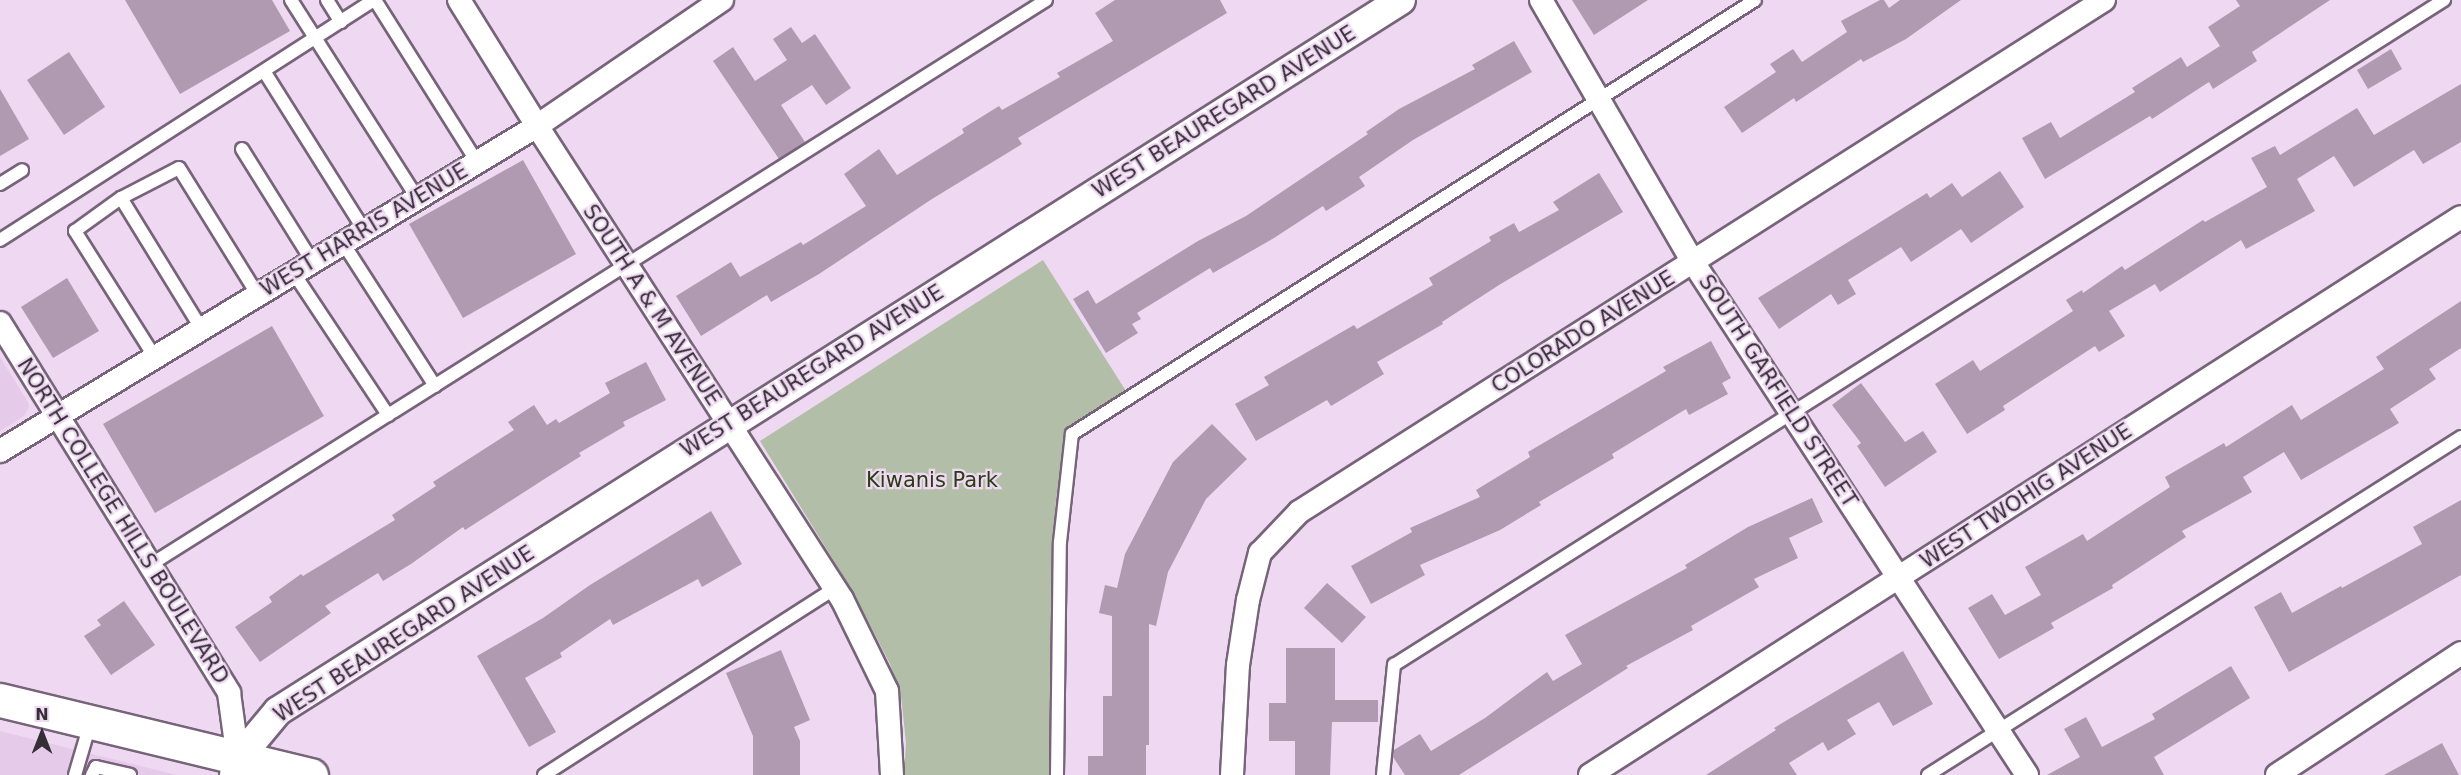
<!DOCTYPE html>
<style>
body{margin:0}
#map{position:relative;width:2461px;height:775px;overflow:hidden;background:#efd9f2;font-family:"DejaVu Sans",sans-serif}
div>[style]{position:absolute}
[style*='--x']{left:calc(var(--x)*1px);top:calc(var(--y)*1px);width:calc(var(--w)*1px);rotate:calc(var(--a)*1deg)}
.built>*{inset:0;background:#e5cbe9}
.green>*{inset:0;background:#b3bea8}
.building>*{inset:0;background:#af9ab2}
.roads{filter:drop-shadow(2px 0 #77647a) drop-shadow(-2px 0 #77647a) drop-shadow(0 2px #77647a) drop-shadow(0 -2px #77647a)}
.service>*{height:12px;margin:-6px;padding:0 6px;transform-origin:6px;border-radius:6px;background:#fff}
.minor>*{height:22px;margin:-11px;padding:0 11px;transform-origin:11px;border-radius:11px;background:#fff}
.tertiary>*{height:28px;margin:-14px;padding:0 14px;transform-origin:14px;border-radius:14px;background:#fff}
.secondary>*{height:33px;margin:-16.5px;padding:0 16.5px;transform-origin:16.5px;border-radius:16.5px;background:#fff}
span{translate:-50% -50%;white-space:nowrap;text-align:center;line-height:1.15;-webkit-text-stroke:4.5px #efd9f2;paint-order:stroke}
.street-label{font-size:21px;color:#362e37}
.park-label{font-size:21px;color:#2a3d12}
.north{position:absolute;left:12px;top:703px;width:60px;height:60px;-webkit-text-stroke:4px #efd9f2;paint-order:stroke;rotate:0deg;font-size:16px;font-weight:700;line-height:24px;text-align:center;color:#362e37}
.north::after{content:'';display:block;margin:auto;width:21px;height:27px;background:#362e37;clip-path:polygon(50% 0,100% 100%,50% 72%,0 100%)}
</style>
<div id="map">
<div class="built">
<i style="clip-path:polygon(0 357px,28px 402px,29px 407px,24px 416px,0 431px)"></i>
<i style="clip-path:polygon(0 731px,173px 774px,175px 775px,0 775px)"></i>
</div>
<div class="green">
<i style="clip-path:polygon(1043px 260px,1126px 391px,1064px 433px,1055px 510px,1053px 775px,904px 775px,906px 743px,901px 696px,890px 664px,853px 592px,760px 441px)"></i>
</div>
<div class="building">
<i style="clip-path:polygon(125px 0,272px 0,290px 31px,180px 94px)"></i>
<i style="clip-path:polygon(1115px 0,1220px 0,1227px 13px,1018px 138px,1022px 144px,932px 199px,819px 274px,771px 302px,767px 295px,701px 336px,676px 296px,731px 262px,740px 277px,801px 242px,803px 245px,866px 206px,844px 174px,879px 149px,897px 175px,964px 133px,962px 129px,999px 106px,1002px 110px,1060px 77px,1057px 73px,1113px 41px,1095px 13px)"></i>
<i style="clip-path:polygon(1572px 0,1648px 0,1594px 35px)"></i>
<i style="clip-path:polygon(1880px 0,1884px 0,1889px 8px,1900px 0,1961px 0,1906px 39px,1863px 62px,1861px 59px,1796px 102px,1794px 98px,1742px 133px,1724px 107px,1776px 72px,1770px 64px,1793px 49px,1802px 62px,1847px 32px,1841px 21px)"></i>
<i style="clip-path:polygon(2236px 0,2330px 0,2252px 52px,2257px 61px,2213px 89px,2209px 82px,2152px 119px,2150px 116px,2045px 179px,2022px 138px,2051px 122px,2060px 138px,2135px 92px,2132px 88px,2181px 57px,2187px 67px,2220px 46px,2208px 27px,2240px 6px)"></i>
<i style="clip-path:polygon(791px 27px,802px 43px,815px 34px,851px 88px,826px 105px,812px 85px,781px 105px,805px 142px,779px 159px,713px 61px,733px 47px,755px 81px,787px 60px,773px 39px)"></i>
<i style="clip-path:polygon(1514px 41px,1532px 72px,1413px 140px,1359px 177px,1365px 186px,1326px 211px,1323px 206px,1274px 238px,1213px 273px,1210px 268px,1137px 313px,1141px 319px,1132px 324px,1138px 333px,1106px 353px,1073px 299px,1088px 290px,1096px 304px,1198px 241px,1246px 216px,1368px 134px,1366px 132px,1399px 109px,1475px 69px,1472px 65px)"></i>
<i style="clip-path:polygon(2391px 49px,2402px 69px,2368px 89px,2357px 70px)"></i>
<i style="clip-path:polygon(69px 52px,105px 107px,64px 135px,27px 80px)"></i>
<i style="clip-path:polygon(2461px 84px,2461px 142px,2423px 164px,2414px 150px,2354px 187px,2334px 156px,2297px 179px,2315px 211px,2246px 249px,2241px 240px,2160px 292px,2155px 284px,2109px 311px,2125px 336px,2099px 352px,2095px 346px,2003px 406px,2005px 410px,1967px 434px,1935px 384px,1973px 360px,1980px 371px,2073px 311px,2066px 300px,2082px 290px,2083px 293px,2122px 266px,2125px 270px,2203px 220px,2205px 222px,2267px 187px,2251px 158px,2275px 146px,2280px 155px,2357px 108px,2374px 135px)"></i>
<i style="clip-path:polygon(0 89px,29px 139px,0 156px)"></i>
<i style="clip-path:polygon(523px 160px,576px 254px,463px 318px,409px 224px)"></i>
<i style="clip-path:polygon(2000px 171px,2024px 207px,1971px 243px,1961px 229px,1911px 262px,1901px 247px,1848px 280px,1856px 294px,1838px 305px,1831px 294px,1779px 329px,1758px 298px,1927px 193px,1930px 198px,1952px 183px,1962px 197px)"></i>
<i style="clip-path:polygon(1599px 173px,1623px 212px,1499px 285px,1442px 322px,1443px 324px,1377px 362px,1384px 374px,1331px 406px,1327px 400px,1256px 441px,1235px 404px,1269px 385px,1264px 377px,1354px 325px,1357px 329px,1433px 285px,1429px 278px,1491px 241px,1489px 237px,1514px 223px,1519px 232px,1559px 210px,1553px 202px)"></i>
<i style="clip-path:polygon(67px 278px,99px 331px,53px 358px,21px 307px)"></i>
<i style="clip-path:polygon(2461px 301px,2461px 348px,2429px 369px,2436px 379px,2390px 409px,2399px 423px,2301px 480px,2284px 452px,2243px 477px,2252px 492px,2182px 531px,2186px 537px,2112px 585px,2113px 588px,2051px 623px,2054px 628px,1999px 659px,1968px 608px,1992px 594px,2005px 615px,2041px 595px,2025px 567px,2083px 534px,2087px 541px,2170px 487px,2165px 477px,2224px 443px,2226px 447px,2292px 405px,2301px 420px,2384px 369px,2376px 357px)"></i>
<i style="clip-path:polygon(272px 326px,324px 416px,155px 513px,103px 424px)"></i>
<i style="clip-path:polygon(1711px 341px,1731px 378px,1722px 383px,1728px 394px,1689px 415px,1686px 409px,1612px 454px,1614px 458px,1539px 502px,1541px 505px,1500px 530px,1420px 565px,1425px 575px,1371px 604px,1351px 566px,1412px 532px,1410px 528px,1480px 497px,1476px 490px,1530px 457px,1528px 452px,1666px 371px,1663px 367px)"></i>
<i style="clip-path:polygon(646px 362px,666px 400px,623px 422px,625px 426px,579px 453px,581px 456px,546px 478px,465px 530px,463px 527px,411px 564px,383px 581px,378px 573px,325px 606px,331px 613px,260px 662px,235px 627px,272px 602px,269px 597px,301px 574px,303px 576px,395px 520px,392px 515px,436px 486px,433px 482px,514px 430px,508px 422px,534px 405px,547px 425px,556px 419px,559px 423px,610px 393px,605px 383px)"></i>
<i style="clip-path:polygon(1861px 383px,1905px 442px,1923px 431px,1937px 452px,1885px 487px,1857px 446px,1861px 443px,1832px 405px)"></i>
<i style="clip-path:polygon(1212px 424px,1247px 459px,1206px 499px,1168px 572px,1156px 626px,1149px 624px,1149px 745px,1146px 745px,1146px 775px,1088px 775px,1088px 756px,1103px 756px,1103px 696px,1112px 696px,1112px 616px,1099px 613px,1105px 585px,1117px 588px,1125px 554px,1173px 462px)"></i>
<i style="clip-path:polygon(1812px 498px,1823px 522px,1789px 538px,1798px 558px,1754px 579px,1759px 587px,1691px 626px,1693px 630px,1626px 666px,1628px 668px,1459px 775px,1405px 775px,1393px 757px,1394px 750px,1420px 734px,1431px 751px,1485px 718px,1547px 672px,1553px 681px,1582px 664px,1565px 635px,1687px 568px,1685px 565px,1748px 527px)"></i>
<i style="clip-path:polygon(2461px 500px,2461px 575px,2289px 672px,2254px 607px,2281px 592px,2292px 613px,2341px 586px,2342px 588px,2422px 544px,2413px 527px)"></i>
<i style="clip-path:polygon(711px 511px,742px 564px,702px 587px,698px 579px,613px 625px,610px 619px,560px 653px,562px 657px,525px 678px,556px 732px,529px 747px,477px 656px,543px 618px,590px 585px)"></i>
<i style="clip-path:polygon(1327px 583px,1366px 617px,1342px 643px,1304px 608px)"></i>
<i style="clip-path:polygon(124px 601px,155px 645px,111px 675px,84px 636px,101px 625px,97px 620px)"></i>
<i style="clip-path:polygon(1286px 648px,1335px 648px,1335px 700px,1378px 700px,1378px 722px,1332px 722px,1330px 775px,1295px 775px,1295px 741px,1269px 741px,1269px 703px,1286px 703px)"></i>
<i style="clip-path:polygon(781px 650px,810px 720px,794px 727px,800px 741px,800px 775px,753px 775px,753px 736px,726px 673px)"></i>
<i style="clip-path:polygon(1903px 651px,1933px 704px,1893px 726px,1879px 702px,1847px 720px,1856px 734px,1828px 751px,1823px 742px,1789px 763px,1797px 775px,1706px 775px,1776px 730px,1774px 728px)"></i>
<i style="clip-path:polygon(2231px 666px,2250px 698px,2154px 757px,2164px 775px,2047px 775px,2080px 757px,2064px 729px,2086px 717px,2102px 747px,2155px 719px,2152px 714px)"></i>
<i style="clip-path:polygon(2442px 743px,2459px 775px,2384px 775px)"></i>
</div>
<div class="roads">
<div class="service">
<i style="--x:291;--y:0;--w:235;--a:57.5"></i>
<i style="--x:327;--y:0;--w:26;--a:58"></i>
<i style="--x:375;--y:0;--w:191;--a:57.8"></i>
<i style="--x:264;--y:71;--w:188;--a:57.8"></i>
<i style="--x:242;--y:149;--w:132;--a:58"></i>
<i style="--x:0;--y:184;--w:26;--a:-32"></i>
<i style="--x:121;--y:198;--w:65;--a:-27.3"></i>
<i style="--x:179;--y:168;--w:148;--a:58.2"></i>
<i style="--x:0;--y:240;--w:444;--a:-32.7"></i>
<i style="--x:343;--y:243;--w:170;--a:57.2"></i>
<i style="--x:293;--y:272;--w:172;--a:56.4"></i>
<i style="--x:154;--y:356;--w:148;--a:-122.3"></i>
<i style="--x:75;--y:231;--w:57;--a:-35.7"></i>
<i style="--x:121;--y:198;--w:153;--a:58.4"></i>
<i style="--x:150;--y:565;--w:1059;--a:-32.23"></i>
<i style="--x:75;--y:775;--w:53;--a:-73.6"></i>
<i style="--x:92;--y:775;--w:9;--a:-63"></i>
<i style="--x:96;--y:767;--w:35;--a:13"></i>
<i style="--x:544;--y:775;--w:346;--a:-32.7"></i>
<i style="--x:1057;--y:775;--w:233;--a:-89.3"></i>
<i style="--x:1060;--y:542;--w:109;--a:-83.7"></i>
<i style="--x:1072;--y:434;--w:809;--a:-32.43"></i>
<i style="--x:1383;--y:775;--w:111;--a:-84.3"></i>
<i style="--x:1394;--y:665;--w:1243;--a:-32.35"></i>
<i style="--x:1928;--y:775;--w:631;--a:-32.38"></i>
</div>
<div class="minor">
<i style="--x:459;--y:0;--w:148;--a:58.2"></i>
<i style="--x:537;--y:126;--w:563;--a:57.19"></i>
<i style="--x:842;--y:599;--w:102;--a:63.9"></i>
<i style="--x:887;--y:691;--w:84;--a:86.6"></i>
<i style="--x:1541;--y:0;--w:303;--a:59.9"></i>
<i style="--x:1693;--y:262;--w:612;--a:56.93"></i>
<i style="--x:0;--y:323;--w:435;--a:58.2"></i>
<i style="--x:229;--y:693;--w:67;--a:82.2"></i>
<i style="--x:0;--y:451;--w:628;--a:-31.18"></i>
<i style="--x:537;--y:126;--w:224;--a:-34.3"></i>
<i style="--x:1232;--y:775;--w:110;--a:-86.9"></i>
<i style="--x:1238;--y:665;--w:66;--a:-81.3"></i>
<i style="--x:1248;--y:600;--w:49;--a:-75.7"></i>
<i style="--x:1260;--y:553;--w:57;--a:-46.4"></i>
<i style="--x:1299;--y:512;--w:954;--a:-32.46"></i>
<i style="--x:1590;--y:775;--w:1034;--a:-32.65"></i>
<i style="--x:2277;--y:775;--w:221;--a:-33.5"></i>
</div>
<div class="tertiary">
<i style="--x:234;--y:775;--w:16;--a:-76"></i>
<i style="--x:238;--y:759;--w:62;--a:-50.2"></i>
<i style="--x:278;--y:711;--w:1329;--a:-32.34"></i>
</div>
<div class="secondary">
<i style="--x:0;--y:700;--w:320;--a:13.6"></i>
</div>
</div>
<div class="street-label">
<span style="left:1224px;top:112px;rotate:-32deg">WEST BEAUREGARD AVENUE</span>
<span style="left:364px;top:230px;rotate:-31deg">WEST HARRIS AVENUE</span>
<span style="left:652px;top:305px;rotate:57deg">SOUTH A &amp; M AVENUE</span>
<span style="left:1583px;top:332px;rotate:-32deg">COLORADO AVENUE</span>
<span style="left:812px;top:371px;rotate:-32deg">WEST BEAUREGARD AVENUE</span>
<span style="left:1778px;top:391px;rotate:57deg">SOUTH GARFIELD STREET</span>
<span style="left:2026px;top:496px;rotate:-33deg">WEST TWOHIG AVENUE</span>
<span style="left:123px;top:521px;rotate:58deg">NORTH COLLEGE HILLS BOULEVARD</span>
<span style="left:404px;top:634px;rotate:-33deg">WEST BEAUREGARD AVENUE</span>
</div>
<div class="park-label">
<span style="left:932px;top:480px">Kiwanis Park</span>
</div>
<div class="north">N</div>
</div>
